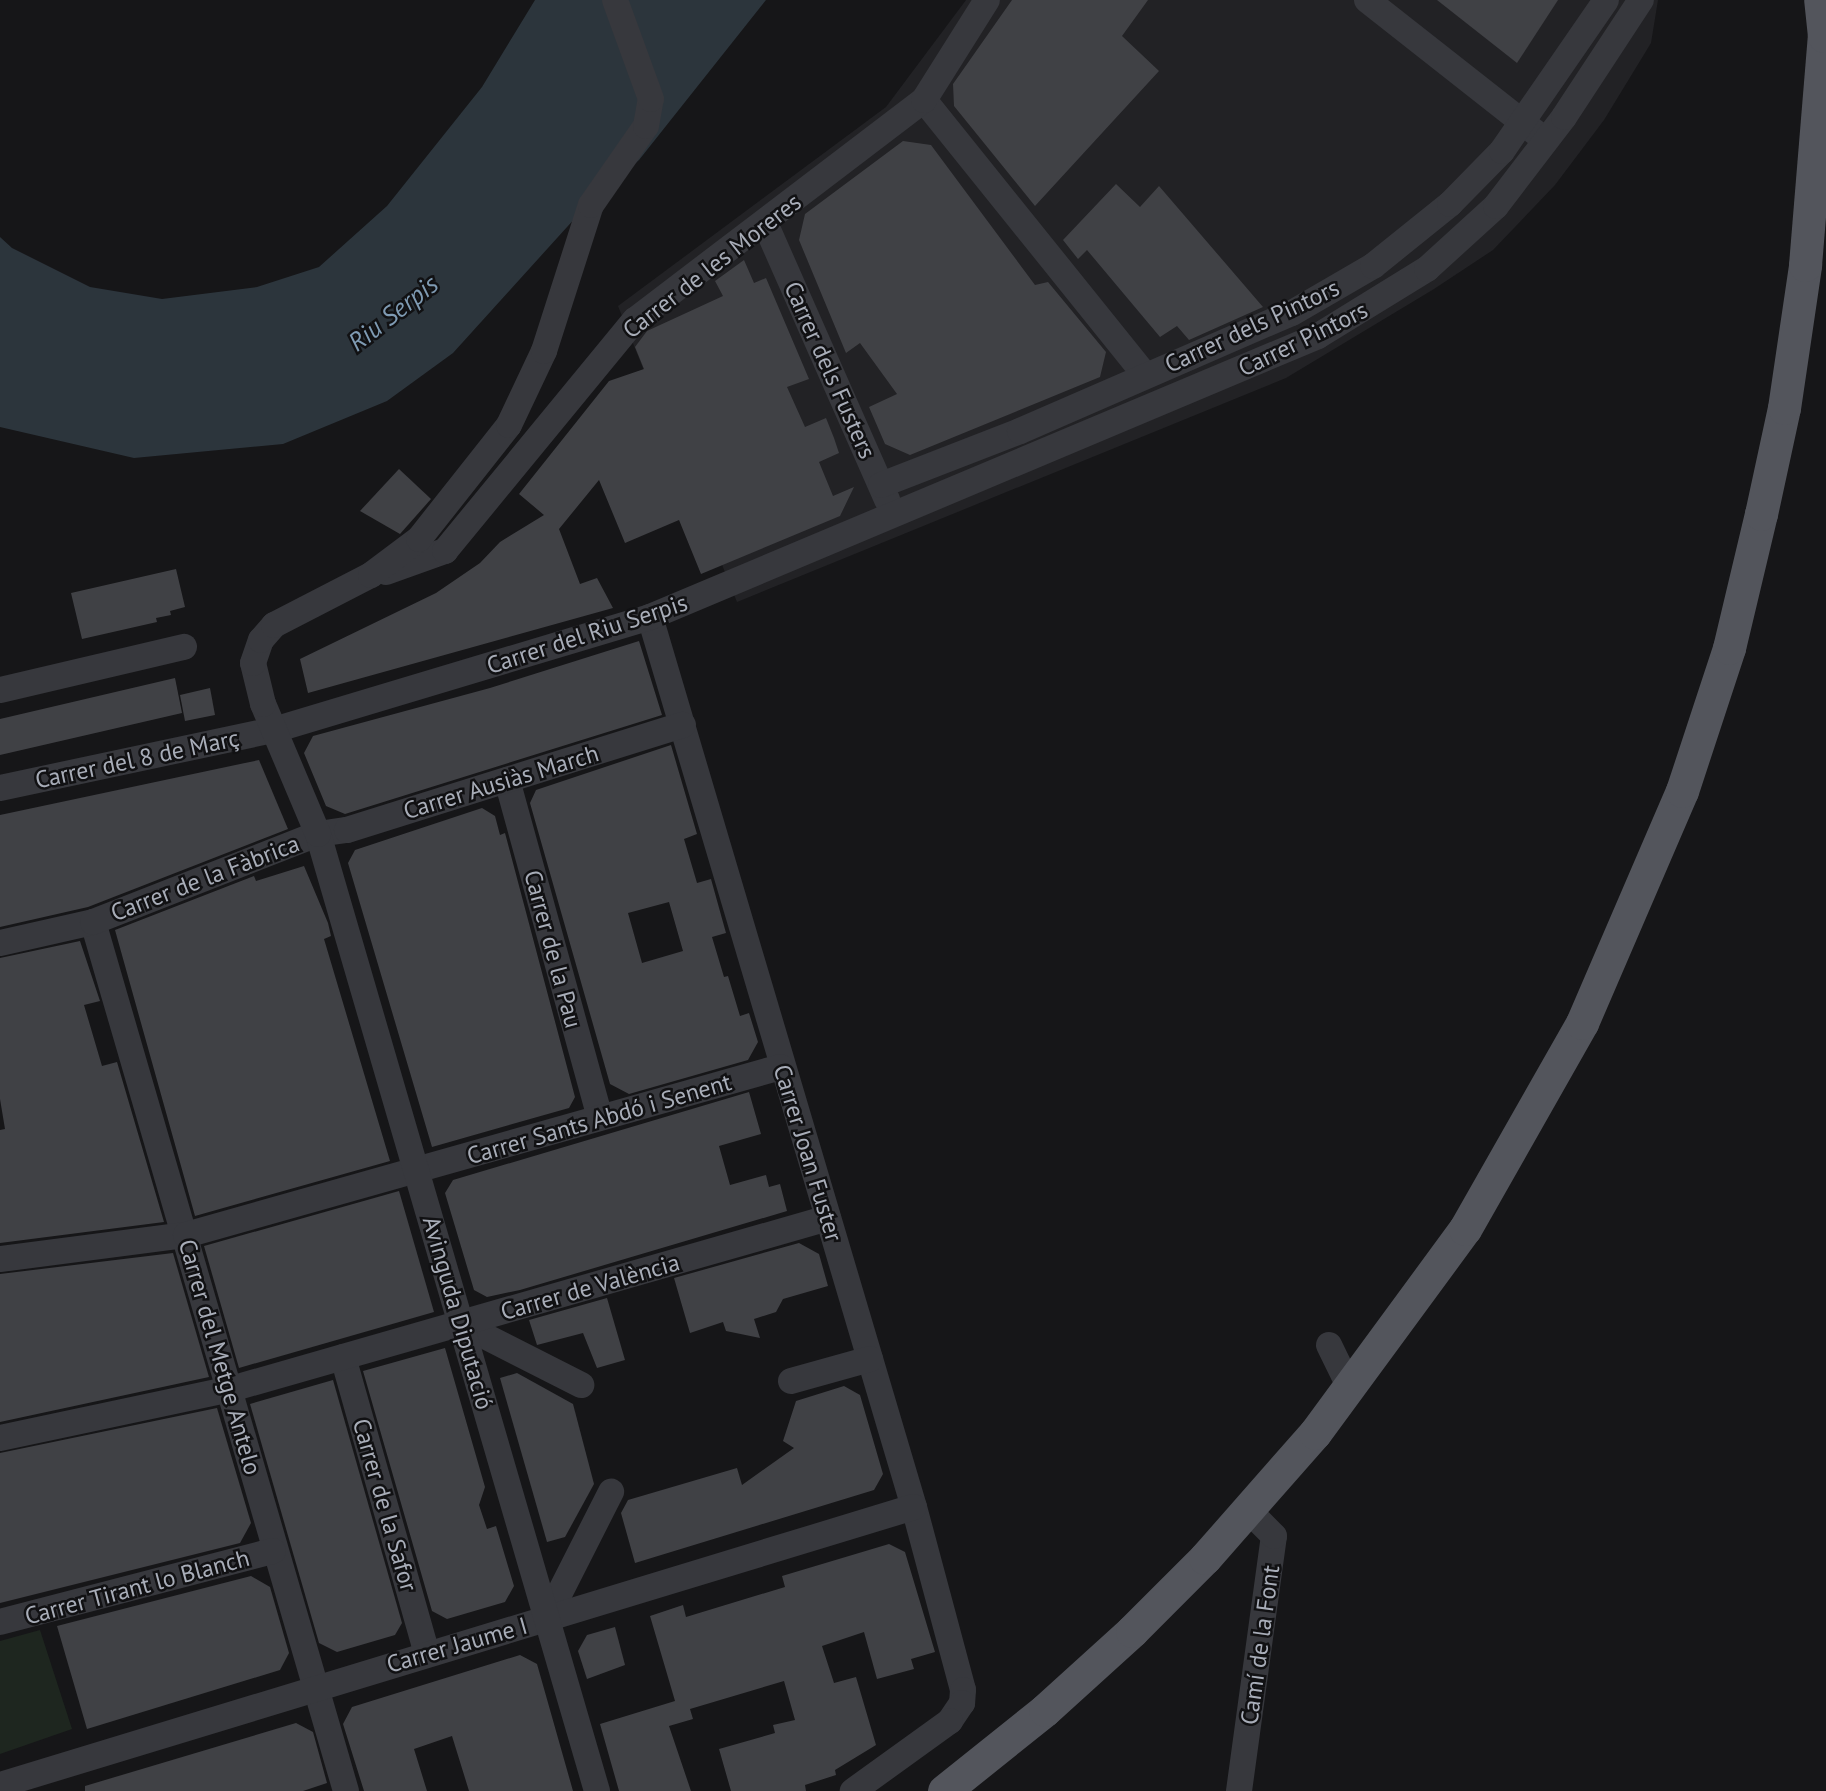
<!DOCTYPE html>
<meta charset="utf-8">
<style>
body{margin:0}
#map{position:relative;width:1826px;height:1791px;overflow:hidden;background:#161618;font-family:"PT Sans",sans-serif}
div>[style]{position:absolute}
[style*='--x']{left:calc(var(--x)*1px);top:calc(var(--y)*1px);width:calc(var(--w)*1px);rotate:calc(var(--a)*1deg)}
.built>*{inset:0;background:#222225}
.green>*{inset:0;background:#1e261f}
.water>*{inset:0;background:#2c353c}
.building>*{inset:0;background:#404145}
.minor>*{height:26px;margin:-13px;padding:0 13px;transform-origin:13px;border-radius:13px;background:#37383d}
.major>*{height:33px;margin:-16.5px;padding:0 16.5px;transform-origin:16.5px;border-radius:16.5px;background:#53555c}
span{translate:-50% -50%;white-space:nowrap;text-align:center;line-height:1.15;-webkit-text-stroke:5px #111113;paint-order:stroke}
.street-label{font-size:24px;color:#a8adb8}
.water-label{font-size:26px;color:#7f9bb3;font-style:italic}
</style>
<div id="map">
<div class="built">
<i style="clip-path:polygon(966px 0,1658px 0,1651px 43px,1604px 120px,1555px 185px,1493px 250px,1434px 289px,1286px 378px,737px 602px,618px 306px,886px 107px)"></i>
</div>
<div class="green">
<i style="clip-path:polygon(40px 1630px,72px 1729px,0 1754px,0 1641px)"></i>
</div>
<div class="water">
<i style="clip-path:polygon(535px 0,766px 0,639px 160px,577px 216px,453px 353px,387px 401px,283px 444px,134px 458px,0 427px,0 237px,12px 248px,90px 287px,162px 299px,257px 287px,319px 267px,387px 206px,482px 87px)"></i>
</div>
<div class="building">
<i style="clip-path:polygon(1012px 0,1148px 0,1122px 36px,1159px 71px,1035px 206px,954px 106px,953px 84px)"></i>
<i style="clip-path:polygon(1437px 0,1558px 0,1517px 63px)"></i>
<i style="clip-path:polygon(903px 141px,931px 145px,1035px 285px,1048px 282px,1106px 352px,1100px 377px,910px 455px,885px 444px,869px 407px,897px 394px,860px 343px,846px 353px,799px 240px,805px 214px)"></i>
<i style="clip-path:polygon(1116px 184px,1140px 207px,1159px 186px,1263px 307px,1189px 340px,1177px 326px,1160px 337px,1087px 250px,1078px 259px,1063px 240px)"></i>
<i style="clip-path:polygon(744px 260px,754px 283px,766px 278px,809px 379px,787px 387px,805px 427px,826px 418px,834px 438px,839px 453px,819px 462px,833px 496px,854px 487px,840px 516px,701px 574px,679px 520px,625px 543px,599px 480px,559px 529px,580px 584px,597px 578px,613px 608px,308px 693px,300px 659px,436px 593px,480px 563px,500px 542px,544px 515px,519px 494px,609px 381px,644px 369px,635px 347px,647px 331px,723px 296px,715px 281px)"></i>
<i style="clip-path:polygon(399px 469px,431px 499px,400px 534px,360px 511px)"></i>
<i style="clip-path:polygon(176px 569px,185px 607px,170px 611px,171px 615px,156px 618px,157px 622px,82px 639px,71px 593px)"></i>
<i style="clip-path:polygon(639px 641px,662px 715px,345px 814px,326px 806px,304px 753px,313px 736px,490px 688px)"></i>
<i style="clip-path:polygon(175px 678px,182px 713px,0 755px,0 719px)"></i>
<i style="clip-path:polygon(210px 688px,215px 715px,185px 721px,180px 695px)"></i>
<i style="clip-path:polygon(evenodd,671px 745px,697px 834px,684px 839px,697px 883px,711px 879px,726px 933px,712px 937px,724px 977px,728px 976px,740px 1016px,749px 1013px,758px 1042px,748px 1060px,629px 1094px,610px 1084px,530px 803px,536px 790px,671px 745px,669px 902px,683px 951px,642px 963px,628px 913px,669px 902px)"></i>
<i style="clip-path:polygon(259px 760px,288px 829px,88px 907px,0 927px,0 815px)"></i>
<i style="clip-path:polygon(482px 808px,495px 816px,500px 835px,505px 833px,575px 1097px,569px 1108px,432px 1147px,348px 863px,355px 850px)"></i>
<i style="clip-path:polygon(304px 866px,328px 923px,331px 936px,324px 939px,390px 1161px,195px 1216px,115px 930px,254px 876px,256px 881px)"></i>
<i style="clip-path:polygon(80px 941px,100px 1001px,84px 1005px,102px 1066px,117px 1062px,164px 1222px,0 1243px,0 1130px,5px 1129px,0 1099px,0 958px)"></i>
<i style="clip-path:polygon(749px 1092px,761px 1134px,719px 1146px,730px 1185px,766px 1175px,769px 1187px,780px 1184px,787px 1211px,520px 1290px,487px 1297px,474px 1290px,445px 1193px,453px 1180px)"></i>
<i style="clip-path:polygon(399px 1191px,434px 1312px,239px 1368px,204px 1246px)"></i>
<i style="clip-path:polygon(799px 1243px,819px 1254px,828px 1286px,783px 1299px,776px 1312px,754px 1319px,760px 1338px,726px 1331px,723px 1322px,690px 1333px,674px 1278px)"></i>
<i style="clip-path:polygon(173px 1253px,209px 1377px,0 1422px,0 1274px)"></i>
<i style="clip-path:polygon(607px 1298px,625px 1360px,597px 1368px,583px 1333px,537px 1345px,529px 1320px)"></i>
<i style="clip-path:polygon(445px 1348px,485px 1487px,479px 1505px,487px 1529px,496px 1526px,514px 1586px,505px 1602px,447px 1619px,432px 1611px,363px 1371px)"></i>
<i style="clip-path:polygon(517px 1373px,573px 1404px,594px 1484px,565px 1537px,547px 1542px,500px 1378px)"></i>
<i style="clip-path:polygon(333px 1380px,402px 1623px,395px 1635px,337px 1652px,319px 1643px,250px 1404px)"></i>
<i style="clip-path:polygon(844px 1386px,860px 1395px,883px 1474px,874px 1490px,635px 1563px,621px 1513px,628px 1500px,737px 1468px,742px 1485px,794px 1448px,783px 1441px,796px 1401px)"></i>
<i style="clip-path:polygon(217px 1408px,251px 1523px,240px 1543px,0 1603px,0 1453px)"></i>
<i style="clip-path:polygon(889px 1544px,905px 1552px,935px 1652px,911px 1659px,914px 1669px,877px 1679px,864px 1632px,822px 1646px,834px 1683px,856px 1677px,876px 1745px,835px 1770px,836px 1775px,805px 1785px,806px 1791px,731px 1791px,719px 1749px,775px 1733px,773px 1725px,795px 1720px,784px 1681px,690px 1709px,693px 1719px,669px 1726px,691px 1791px,619px 1791px,600px 1724px,675px 1701px,650px 1616px,683px 1605px,686px 1617px,785px 1587px,782px 1576px)"></i>
<i style="clip-path:polygon(251px 1576px,270px 1587px,289px 1653px,280px 1670px,87px 1729px,57px 1626px)"></i>
<i style="clip-path:polygon(615px 1627px,625px 1665px,587px 1679px,578px 1651px,587px 1635px)"></i>
<i style="clip-path:polygon(520px 1655px,537px 1664px,573px 1791px,469px 1791px,452px 1736px,414px 1749px,427px 1791px,364px 1791px,343px 1724px,352px 1707px)"></i>
<i style="clip-path:polygon(296px 1723px,313px 1732px,327px 1783px,303px 1791px,85px 1791px,85px 1786px)"></i>
</div>
<div class="minor">
<i style="--x:1367;--y:0;--w:216;--a:38.2"></i>
<i style="--x:924;--y:100;--w:353;--a:51.2"></i>
<i style="--x:765;--y:223;--w:303;--a:66.2"></i>
<i style="--x:881;--y:485;--w:149;--a:-21.2"></i>
<i style="--x:1020;--y:431;--w:296;--a:-23.5"></i>
<i style="--x:1292;--y:313;--w:94;--a:-30.1"></i>
<i style="--x:1373;--y:266;--w:99;--a:-38.8"></i>
<i style="--x:1450;--y:204;--w:74;--a:-45.5"></i>
<i style="--x:1502;--y:151;--w:183;--a:-55.4"></i>
<i style="--x:386;--y:572;--w:63;--a:-19.6"></i>
<i style="--x:445;--y:551;--w:299;--a:-50.6"></i>
<i style="--x:635;--y:320;--w:363;--a:-37.3"></i>
<i style="--x:924;--y:100;--w:118;--a:-57.8"></i>
<i style="--x:650;--y:617;--w:928;--a:73.48"></i>
<i style="--x:914;--y:1507;--w:189;--a:75"></i>
<i style="--x:963;--y:1690;--w:13;--a:94"></i>
<i style="--x:962;--y:1703;--w:22;--a:124"></i>
<i style="--x:950;--y:1721;--w:120;--a:144.2"></i>
<i style="--x:0;--y:690;--w:189;--a:-13.2"></i>
<i style="--x:507;--y:780;--w:350;--a:74.6"></i>
<i style="--x:0;--y:788;--w:280;--a:-12"></i>
<i style="--x:274;--y:730;--w:393;--a:-16.7"></i>
<i style="--x:650;--y:617;--w:725;--a:-22.81"></i>
<i style="--x:1318;--y:336;--w:128;--a:-31.6"></i>
<i style="--x:1427;--y:269;--w:93;--a:-42.4"></i>
<i style="--x:1496;--y:206;--w:112;--a:-52.6"></i>
<i style="--x:1564;--y:117;--w:140;--a:-56.7"></i>
<i style="--x:93;--y:922;--w:905;--a:73.77"></i>
<i style="--x:0;--y:943;--w:95;--a:-12.7"></i>
<i style="--x:93;--y:922;--w:242;--a:-21.4"></i>
<i style="--x:318;--y:834;--w:29;--a:-8"></i>
<i style="--x:347;--y:830;--w:352;--a:-17.4"></i>
<i style="--x:0;--y:1259;--w:188;--a:-7.4"></i>
<i style="--x:186;--y:1235;--w:618;--a:-15.77"></i>
<i style="--x:461;--y:1324;--w:135;--a:26.9"></i>
<i style="--x:1329;--y:1345;--w:48;--a:64"></i>
<i style="--x:343;--y:1357;--w:308;--a:74.2"></i>
<i style="--x:791;--y:1381;--w:82;--a:-15.6"></i>
<i style="--x:0;--y:1438;--w:236;--a:-12"></i>
<i style="--x:231;--y:1389;--w:621;--a:-15.98"></i>
<i style="--x:546;--y:1620;--w:144;--a:-63.1"></i>
<i style="--x:0;--y:1622;--w:282;--a:-14.6"></i>
<i style="--x:0;--y:1785;--w:955;--a:-16.92"></i>
<i style="--x:597;--y:1791;--w:997;--a:-106.25"></i>
<i style="--x:318;--y:834;--w:141;--a:-112.9"></i>
<i style="--x:263;--y:704;--w:42;--a:-103.7"></i>
<i style="--x:253;--y:663;--w:24;--a:-71"></i>
<i style="--x:261;--y:640;--w:20;--a:-49"></i>
<i style="--x:274;--y:625;--w:109;--a:-27.3"></i>
<i style="--x:371;--y:575;--w:60;--a:-36.9"></i>
<i style="--x:419;--y:539;--w:145;--a:-51.7"></i>
<i style="--x:509;--y:425;--w:82;--a:-64.7"></i>
<i style="--x:544;--y:351;--w:153;--a:-72.2"></i>
<i style="--x:591;--y:205;--w:96;--a:-55.2"></i>
<i style="--x:646;--y:126;--w:27;--a:-80"></i>
<i style="--x:651;--y:99;--w:105;--a:-110"></i>
<i style="--x:1239;--y:1791;--w:257;--a:-82.2"></i>
<i style="--x:1274;--y:1536;--w:37;--a:-135"></i>
</div>
<div class="major">
<i style="--x:944;--y:1791;--w:129;--a:-38.7"></i>
<i style="--x:1045;--y:1710;--w:118;--a:-42.2"></i>
<i style="--x:1132;--y:1631;--w:103;--a:-45"></i>
<i style="--x:1205;--y:1558;--w:167;--a:-48.7"></i>
<i style="--x:1315;--y:1433;--w:253;--a:-53.7"></i>
<i style="--x:1465;--y:1229;--w:237;--a:-60.4"></i>
<i style="--x:1582;--y:1023;--w:253;--a:-66.7"></i>
<i style="--x:1682;--y:791;--w:151;--a:-71.8"></i>
<i style="--x:1729;--y:648;--w:138;--a:-76.6"></i>
<i style="--x:1761;--y:514;--w:108;--a:-77.8"></i>
<i style="--x:1784;--y:408;--w:145;--a:-81.6"></i>
<i style="--x:1805;--y:265;--w:230;--a:-85.3"></i>
<i style="--x:1824;--y:36;--w:36;--a:-96"></i>
</div>
<div class="street-label">
<span style="left:712px;top:266px;rotate:-38deg">Carrer de les Moreres</span>
<span style="left:1252px;top:326px;rotate:-25deg">Carrer dels Pintors</span>
<span style="left:1303px;top:339px;rotate:-26deg">Carrer Pintors</span>
<span style="left:830px;top:370px;rotate:66deg">Carrer dels Fusters</span>
<span style="left:587px;top:634px;rotate:-18deg">Carrer del Riu Serpis</span>
<span style="left:137px;top:759px;rotate:-12deg">Carrer del 8 de Març</span>
<span style="left:501px;top:782px;rotate:-17deg">Carrer Ausiàs March</span>
<span style="left:205px;top:878px;rotate:-21deg">Carrer de la Fàbrica</span>
<span style="left:553px;top:949px;rotate:75deg">Carrer de la Pau</span>
<span style="left:599px;top:1119px;rotate:-16deg">Carrer Sants Abdó i Senent</span>
<span style="left:808px;top:1153px;rotate:73deg">Carrer Joan Fuster</span>
<span style="left:590px;top:1287px;rotate:-16deg">Carrer de València</span>
<span style="left:458px;top:1313px;rotate:74deg">Avinguda Diputació</span>
<span style="left:220px;top:1357px;rotate:74deg">Carrer del Metge Antelo</span>
<span style="left:385px;top:1505px;rotate:74deg">Carrer de la Safor</span>
<span style="left:137px;top:1587px;rotate:-15deg">Carrer Tirant lo Blanch</span>
<span style="left:457px;top:1645px;rotate:-16deg">Carrer Jaume I</span>
<span style="left:1260px;top:1645px;rotate:-82deg">Camí de la Font</span>
</div>
<div class="water-label">
<span style="left:393px;top:313px;rotate:-38deg">Riu Serpis</span>
</div>
</div>
